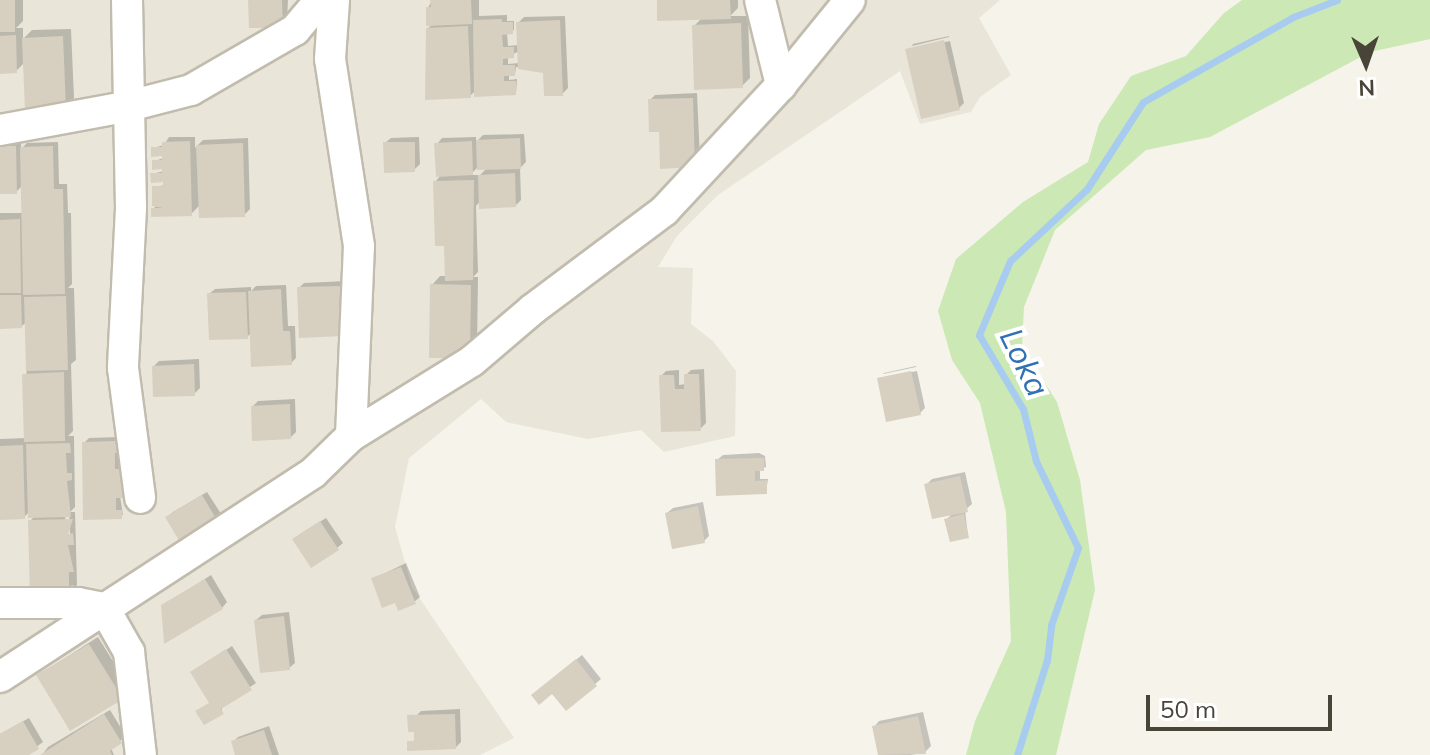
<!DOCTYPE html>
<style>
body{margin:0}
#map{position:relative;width:1430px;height:755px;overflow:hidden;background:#f5f3ea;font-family:Mulish,sans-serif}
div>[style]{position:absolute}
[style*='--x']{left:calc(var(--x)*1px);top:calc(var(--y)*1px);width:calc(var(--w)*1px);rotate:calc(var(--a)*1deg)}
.residential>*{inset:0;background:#e9e5d9}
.green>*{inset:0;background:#cce8b4}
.shadow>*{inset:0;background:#0003}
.stream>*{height:7px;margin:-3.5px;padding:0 3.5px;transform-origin:3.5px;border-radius:3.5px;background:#a8ccf0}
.building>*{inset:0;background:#d7d0c0}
.roads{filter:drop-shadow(2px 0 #c1bcad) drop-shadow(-2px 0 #c1bcad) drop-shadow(0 2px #c1bcad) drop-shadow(0 -2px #c1bcad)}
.minor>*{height:30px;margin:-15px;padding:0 15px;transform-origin:15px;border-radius:15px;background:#fff}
span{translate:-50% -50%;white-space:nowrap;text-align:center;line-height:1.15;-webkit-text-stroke:8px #fff;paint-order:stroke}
.water-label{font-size:32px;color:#3170b5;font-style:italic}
.north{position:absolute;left:1326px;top:24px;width:80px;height:80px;-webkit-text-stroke:6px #fff;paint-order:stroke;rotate:178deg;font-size:22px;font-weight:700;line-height:32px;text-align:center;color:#494438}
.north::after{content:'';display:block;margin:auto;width:28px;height:36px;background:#494438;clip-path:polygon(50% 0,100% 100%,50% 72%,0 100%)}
.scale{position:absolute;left:1146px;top:695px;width:186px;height:36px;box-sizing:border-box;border:4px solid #494438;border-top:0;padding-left:10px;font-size:24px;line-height:28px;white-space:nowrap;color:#494438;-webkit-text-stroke:6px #fff;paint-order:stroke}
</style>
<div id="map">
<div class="residential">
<i style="clip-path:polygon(0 0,1000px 0,979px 18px,1011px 75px,980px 97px,971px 112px,920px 124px,900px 71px,718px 195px,677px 236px,658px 267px,693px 268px,691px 324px,713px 341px,736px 371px,735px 436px,664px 452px,641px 430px,588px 439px,506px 422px,481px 399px,409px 458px,395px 527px,412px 587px,514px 738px,480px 755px,0 755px)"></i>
</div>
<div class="green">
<i style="clip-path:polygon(1242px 0,1430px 0,1430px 39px,1370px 52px,1210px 137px,1146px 150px,1055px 230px,1024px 307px,1022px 347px,1057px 402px,1080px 480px,1095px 590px,1056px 755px,966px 755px,975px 721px,1011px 641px,1006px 512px,980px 403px,952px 360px,938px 311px,956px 259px,1023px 202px,1088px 162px,1099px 124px,1131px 76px,1186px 56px,1224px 13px)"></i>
</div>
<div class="shadow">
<i style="clip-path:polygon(0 0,23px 0,23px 21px,16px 28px,23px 28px,23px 39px,32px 30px,71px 29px,74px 98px,66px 107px,25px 62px,16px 71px,0 72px)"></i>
<i style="clip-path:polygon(250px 0,288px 0,287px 20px,282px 26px)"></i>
<i style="clip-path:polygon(evenodd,432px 0,479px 0,479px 16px,507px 15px,507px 21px,514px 21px,514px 30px,507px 33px,508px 46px,519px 45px,518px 23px,524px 17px,565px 16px,568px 88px,562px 94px,545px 71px,533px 66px,516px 67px,515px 74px,509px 74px,509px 80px,517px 79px,516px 93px,476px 90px,470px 96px,428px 28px,433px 24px,428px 8px,432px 0,519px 51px,520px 63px,508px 64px,508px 57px,519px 51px)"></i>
<i style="clip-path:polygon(659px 0,738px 0,738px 8px,730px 16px,748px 16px,750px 78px,742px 86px,694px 26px,702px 18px)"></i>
<i style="clip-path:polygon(949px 36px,949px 37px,912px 46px,913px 44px)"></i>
<i style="clip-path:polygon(950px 41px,964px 103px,959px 108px,907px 50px)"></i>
<i style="clip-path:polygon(697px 93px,700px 160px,661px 130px,650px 100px,655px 95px)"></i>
<i style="clip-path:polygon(evenodd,524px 134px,526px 162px,520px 168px,521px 200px,515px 206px,481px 200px,476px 206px,478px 272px,473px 277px,478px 277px,477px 348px,469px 356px,432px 285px,440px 276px,447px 276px,446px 244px,435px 182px,442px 174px,437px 144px,442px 138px,476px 137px,476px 142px,483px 135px,524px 134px,477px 168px,487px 168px,480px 175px,470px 175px,477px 168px)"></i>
<i style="clip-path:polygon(169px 137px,195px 137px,195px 148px,203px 140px,248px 138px,250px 209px,244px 215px,200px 205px,191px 214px,153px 209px,158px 204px,154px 187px,165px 185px,164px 180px,152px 174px,164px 171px,154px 161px,164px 158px,164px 154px,153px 148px,164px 145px)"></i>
<i style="clip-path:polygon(419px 137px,420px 164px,414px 170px,385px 143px,391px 138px)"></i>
<i style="clip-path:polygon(evenodd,21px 141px,21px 149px,27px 143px,58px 142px,59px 184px,67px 184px,68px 213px,71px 213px,72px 284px,68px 288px,74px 288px,76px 360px,71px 364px,73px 431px,68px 436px,74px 436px,75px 507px,70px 512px,75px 512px,77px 585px,69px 593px,30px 521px,35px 516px,30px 511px,24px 517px,0 518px,0 439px,26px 438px,27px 321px,21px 327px,0 327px,0 213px,23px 213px,23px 185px,16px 192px,0 192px,0 142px,21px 141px,69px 509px,70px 534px,66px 538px,65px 510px,69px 509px)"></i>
<i style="clip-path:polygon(346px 281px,342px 334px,299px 288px,304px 283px)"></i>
<i style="clip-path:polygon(286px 285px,288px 326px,295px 326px,296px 358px,291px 363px,252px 332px,247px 337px,209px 294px,215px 289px,251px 287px,251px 291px,256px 286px)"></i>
<i style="clip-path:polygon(199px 359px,200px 388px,194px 394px,154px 366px,159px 361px)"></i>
<i style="clip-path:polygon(916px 366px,916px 367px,883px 374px,884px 373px)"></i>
<i style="clip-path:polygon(704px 369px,706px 423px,700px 429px,661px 376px,666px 371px,679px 370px,679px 385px,686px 384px,686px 375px,691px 370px)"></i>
<i style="clip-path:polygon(917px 371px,925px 408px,920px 413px,879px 378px)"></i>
<i style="clip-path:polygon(295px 399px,296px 432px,291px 437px,253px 406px,258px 401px)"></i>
<i style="clip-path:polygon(119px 437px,120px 468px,124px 468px,125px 494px,120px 496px,123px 515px,85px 518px,84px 443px,89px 438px)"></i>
<i style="clip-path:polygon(759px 453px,765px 456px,766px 467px,760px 469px,760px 479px,768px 479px,766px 492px,717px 460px,723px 455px)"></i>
<i style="clip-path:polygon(965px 472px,972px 504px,965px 510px,968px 536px,947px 519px,953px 513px,926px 485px,932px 479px)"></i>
<i style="clip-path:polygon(207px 492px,225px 520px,167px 518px,173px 512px)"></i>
<i style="clip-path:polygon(703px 502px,709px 536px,704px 541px,667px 513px,673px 508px)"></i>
<i style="clip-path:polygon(326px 518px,343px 543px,337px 548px,300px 534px)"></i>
<i style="clip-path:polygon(406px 563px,420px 597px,414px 602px,396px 600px,373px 579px)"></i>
<i style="clip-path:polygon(211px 575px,227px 602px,222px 608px,163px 606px)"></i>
<i style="clip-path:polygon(289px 612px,295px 663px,289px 668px,256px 620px,262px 615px)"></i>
<i style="clip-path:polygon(98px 637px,130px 689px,71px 728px,39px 675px)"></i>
<i style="clip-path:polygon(232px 646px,256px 683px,222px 706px,222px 712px,211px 703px,192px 673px)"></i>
<i style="clip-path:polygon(582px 655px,601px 679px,567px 708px,552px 679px)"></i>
<i style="clip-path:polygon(460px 709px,461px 742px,456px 747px,409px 742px,416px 740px,412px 714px,415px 717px,421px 711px)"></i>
<i style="clip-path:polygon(110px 710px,126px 736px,111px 748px,114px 755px,42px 755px,48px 747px)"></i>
<i style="clip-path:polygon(923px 712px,931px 746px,925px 752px,911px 755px,880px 755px,874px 727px,879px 721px)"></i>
<i style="clip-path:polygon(29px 718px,43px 742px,25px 755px,0 755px,0 734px)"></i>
<i style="clip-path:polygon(269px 726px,279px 755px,237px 755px,233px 742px,238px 737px)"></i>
</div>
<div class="stream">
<i style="--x:1017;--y:755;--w:100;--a:-72.5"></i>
<i style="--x:1047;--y:660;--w:35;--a:-83"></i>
<i style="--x:1051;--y:625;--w:82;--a:-70.7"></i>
<i style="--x:1078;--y:548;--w:97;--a:-115.8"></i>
<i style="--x:1036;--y:461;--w:54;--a:-104"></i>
<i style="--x:1023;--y:409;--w:86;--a:-120.7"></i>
<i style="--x:979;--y:335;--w:80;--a:-67.3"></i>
<i style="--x:1010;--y:261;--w:105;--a:-43.1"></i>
<i style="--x:1087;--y:189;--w:103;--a:-57.2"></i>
<i style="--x:1143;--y:102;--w:172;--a:-29.5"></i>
<i style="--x:1293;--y:17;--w:47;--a:-21.1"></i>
</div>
<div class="building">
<i style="clip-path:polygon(0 0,15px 0,15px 32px,0 32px)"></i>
<i style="clip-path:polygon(248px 0,282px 0,283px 28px,249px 28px)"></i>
<i style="clip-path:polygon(430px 0,471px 0,472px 24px,426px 26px,426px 7px,431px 7px)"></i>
<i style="clip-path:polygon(657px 0,730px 0,731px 19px,657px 21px)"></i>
<i style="clip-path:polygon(502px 19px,502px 22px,513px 22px,513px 34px,502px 35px,503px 47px,514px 47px,514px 58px,503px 59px,503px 65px,515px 65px,515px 76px,504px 76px,504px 81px,516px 81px,516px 95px,474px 97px,473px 20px)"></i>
<i style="clip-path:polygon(560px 20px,563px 96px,544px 96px,543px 73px,518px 69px,516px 22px)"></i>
<i style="clip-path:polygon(741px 23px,743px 88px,694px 90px,692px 25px)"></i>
<i style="clip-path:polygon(468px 26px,471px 98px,425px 100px,426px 28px)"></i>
<i style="clip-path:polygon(16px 35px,17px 73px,0 74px,0 36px)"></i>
<i style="clip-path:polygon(63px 36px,66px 109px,25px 111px,22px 38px)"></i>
<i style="clip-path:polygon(944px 40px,960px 110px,921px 119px,905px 49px)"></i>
<i style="clip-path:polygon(693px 98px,695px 167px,660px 169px,659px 132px,649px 132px,648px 99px)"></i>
<i style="clip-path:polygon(520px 138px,521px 169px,477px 170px,476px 140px)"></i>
<i style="clip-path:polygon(190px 141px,192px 216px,151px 217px,151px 208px,163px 208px,152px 206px,152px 186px,163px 186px,163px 182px,151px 183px,150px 173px,162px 173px,162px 169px,152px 170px,152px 160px,162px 160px,162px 156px,151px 157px,151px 147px,162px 147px,162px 142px)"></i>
<i style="clip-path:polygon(472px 141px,473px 175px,436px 177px,434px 143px)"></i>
<i style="clip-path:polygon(383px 142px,415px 142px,415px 172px,384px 173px)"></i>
<i style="clip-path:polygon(243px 143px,245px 217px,199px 218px,196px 145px)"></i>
<i style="clip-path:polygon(0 146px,16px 146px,17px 194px,0 194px)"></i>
<i style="clip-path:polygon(53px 146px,54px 189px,63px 189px,65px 294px,23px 295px,20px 147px)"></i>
<i style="clip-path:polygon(515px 173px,516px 207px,479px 209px,478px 175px)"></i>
<i style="clip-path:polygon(474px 180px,473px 280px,445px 281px,444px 246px,435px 246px,433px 181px)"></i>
<i style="clip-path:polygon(20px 219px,21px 293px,0 293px,0 220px)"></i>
<i style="clip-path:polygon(430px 284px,471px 285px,470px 358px,429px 358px)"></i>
<i style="clip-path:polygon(341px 286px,343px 336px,299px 338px,297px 287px)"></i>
<i style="clip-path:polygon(281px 289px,283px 331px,290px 331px,292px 365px,251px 367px,248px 291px)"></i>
<i style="clip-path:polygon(246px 292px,248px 339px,209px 340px,207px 293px)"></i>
<i style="clip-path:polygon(0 295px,21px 295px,22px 328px,0 329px)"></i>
<i style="clip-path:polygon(66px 296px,68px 370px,26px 371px,24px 297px)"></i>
<i style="clip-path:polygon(194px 364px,195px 396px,153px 397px,152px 366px)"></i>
<i style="clip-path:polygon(911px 371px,921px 415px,886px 422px,877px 378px)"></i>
<i style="clip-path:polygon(64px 372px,65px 441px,24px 442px,22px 374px)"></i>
<i style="clip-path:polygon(684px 374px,699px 374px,701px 431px,661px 432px,659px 375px,674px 375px,675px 389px,684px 389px)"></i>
<i style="clip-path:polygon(290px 404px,291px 439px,252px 441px,251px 406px)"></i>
<i style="clip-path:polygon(115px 441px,121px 444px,122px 453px,115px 453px,115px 469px,123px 469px,123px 498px,116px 498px,116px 510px,122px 510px,122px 519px,83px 520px,82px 442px)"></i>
<i style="clip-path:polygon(70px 443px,71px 453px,66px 453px,67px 473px,72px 473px,72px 480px,67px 481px,71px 517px,28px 518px,26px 444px)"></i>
<i style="clip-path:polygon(23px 445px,25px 519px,0 520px,0 446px)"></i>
<i style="clip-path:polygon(764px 458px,764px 471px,755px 471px,755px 481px,767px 480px,767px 494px,716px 496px,715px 459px)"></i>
<i style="clip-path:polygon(960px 476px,968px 512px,932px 519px,924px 484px)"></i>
<i style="clip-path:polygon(202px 495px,221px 527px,184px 549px,165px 517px)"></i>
<i style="clip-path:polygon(698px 506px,705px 543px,672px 549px,665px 513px)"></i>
<i style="clip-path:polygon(964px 514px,969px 538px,950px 542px,944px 519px)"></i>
<i style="clip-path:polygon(73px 519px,68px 534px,73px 533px,74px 545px,68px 545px,74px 572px,69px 572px,69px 586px,74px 585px,74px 595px,30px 597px,28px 520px)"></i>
<i style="clip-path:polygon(320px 521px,339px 550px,311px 568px,292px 539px)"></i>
<i style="clip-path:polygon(401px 567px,416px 604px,398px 611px,395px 603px,382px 608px,371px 578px)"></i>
<i style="clip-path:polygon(205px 579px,223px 609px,164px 644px,161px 605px)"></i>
<i style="clip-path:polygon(284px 616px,290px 670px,260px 673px,254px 620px)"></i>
<i style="clip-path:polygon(89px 644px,123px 699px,70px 731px,36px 675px)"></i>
<i style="clip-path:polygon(226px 649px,252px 690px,221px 709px,224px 714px,204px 725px,195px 711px,209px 703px,190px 672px)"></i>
<i style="clip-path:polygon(576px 659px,597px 686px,566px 711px,552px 694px,539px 705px,531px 695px)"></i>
<i style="clip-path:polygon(104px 714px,122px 743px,110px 751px,112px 755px,40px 755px)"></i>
<i style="clip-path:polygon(455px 714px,456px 749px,407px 751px,407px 741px,414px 741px,414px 732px,408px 732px,407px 715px)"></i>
<i style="clip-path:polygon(918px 716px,926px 754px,878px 755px,872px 726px)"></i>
<i style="clip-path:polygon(23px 721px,39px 749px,29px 755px,0 755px,0 734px)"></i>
<i style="clip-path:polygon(264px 730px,272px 755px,235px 755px,231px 741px)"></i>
</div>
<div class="roads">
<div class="minor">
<i style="--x:127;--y:0;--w:208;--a:88.9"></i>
<i style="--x:131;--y:208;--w:160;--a:92.9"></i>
<i style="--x:123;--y:368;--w:131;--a:82.5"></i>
<i style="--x:760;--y:0;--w:88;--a:76.1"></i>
<i style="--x:0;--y:130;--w:131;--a:-10.5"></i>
<i style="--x:129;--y:106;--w:64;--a:-14.5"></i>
<i style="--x:191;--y:90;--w:120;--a:-30"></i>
<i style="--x:295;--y:30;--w:39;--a:-50"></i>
<i style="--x:351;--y:436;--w:142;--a:-31.8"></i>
<i style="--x:472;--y:361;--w:80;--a:-40.4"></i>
<i style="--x:533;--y:309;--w:164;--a:-36.8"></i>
<i style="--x:664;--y:211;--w:172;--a:-47.1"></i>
<i style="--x:781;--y:85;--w:109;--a:-50.9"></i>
<i style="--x:0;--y:603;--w:78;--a:0"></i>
<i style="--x:78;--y:603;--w:26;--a:11"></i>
<i style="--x:104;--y:608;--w:51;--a:60.4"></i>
<i style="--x:129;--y:652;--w:104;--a:83.4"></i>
<i style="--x:0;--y:677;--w:374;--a:-33.1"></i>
<i style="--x:313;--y:473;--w:53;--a:-44.2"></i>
<i style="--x:351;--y:436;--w:190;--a:-87.6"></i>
<i style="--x:359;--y:246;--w:189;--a:-98.8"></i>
<i style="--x:330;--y:59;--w:59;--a:-86.1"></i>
</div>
</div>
<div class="water-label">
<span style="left:1025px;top:362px;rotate:64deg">Loka</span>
</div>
<div class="north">N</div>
<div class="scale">50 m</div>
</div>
